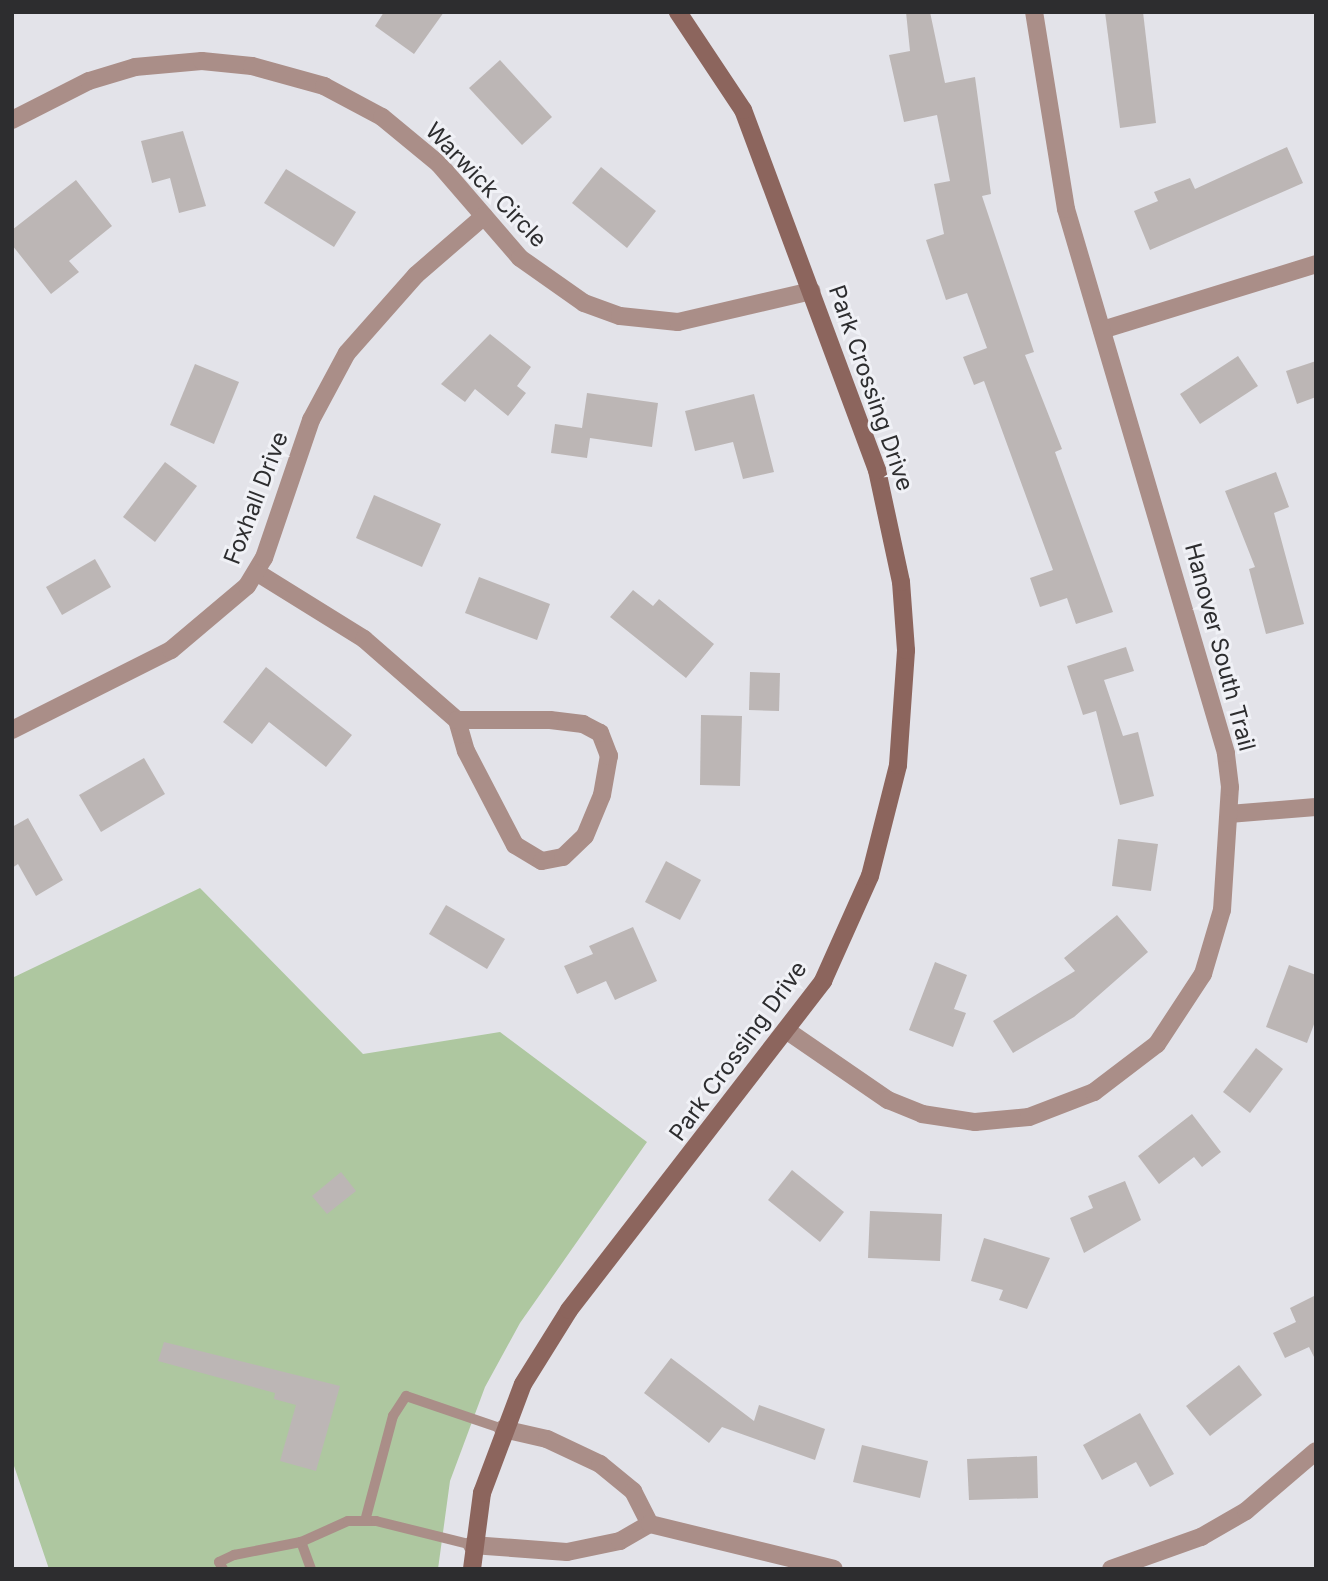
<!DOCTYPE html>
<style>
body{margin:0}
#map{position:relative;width:1328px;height:1581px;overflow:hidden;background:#e3e3e9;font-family:Inter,sans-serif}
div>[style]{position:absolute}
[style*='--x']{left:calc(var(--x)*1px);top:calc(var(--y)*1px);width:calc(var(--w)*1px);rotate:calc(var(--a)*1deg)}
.green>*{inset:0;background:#aec7a0}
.building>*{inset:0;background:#bcb6b5}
.lane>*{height:10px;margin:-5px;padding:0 5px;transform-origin:5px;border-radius:5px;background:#aa8e88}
.street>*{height:18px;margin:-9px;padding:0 9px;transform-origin:9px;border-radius:9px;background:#aa8e88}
.secondary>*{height:18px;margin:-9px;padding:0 9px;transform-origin:9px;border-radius:9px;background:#8c655d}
span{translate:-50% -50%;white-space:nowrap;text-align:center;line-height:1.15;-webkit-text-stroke:6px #f0f1f6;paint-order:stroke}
.street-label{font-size:23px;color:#2d2d2f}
.frame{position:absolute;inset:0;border:14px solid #2d2d2f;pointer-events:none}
</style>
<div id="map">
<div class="green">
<i style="clip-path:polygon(200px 888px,363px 1054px,500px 1032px,647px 1142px,520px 1323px,485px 1387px,450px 1481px,438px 1569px,49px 1569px,12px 1460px,12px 978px)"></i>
</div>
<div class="building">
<i style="clip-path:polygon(384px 12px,444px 12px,414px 54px,375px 26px)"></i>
<i style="clip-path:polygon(906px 12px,930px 12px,945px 83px,975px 77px,991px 194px,982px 196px,1034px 352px,1025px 355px,1062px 449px,1055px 452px,1113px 612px,1076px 624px,1067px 598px,1040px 607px,1030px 578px,1053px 570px,984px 381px,974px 385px,963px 357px,987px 348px,967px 293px,946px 300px,926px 240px,944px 234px,934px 184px,950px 181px,937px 115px,904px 122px,889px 55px,910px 51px)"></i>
<i style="clip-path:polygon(1105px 12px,1143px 12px,1156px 123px,1120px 128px)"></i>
<i style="clip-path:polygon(500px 60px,552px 117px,522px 145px,469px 88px)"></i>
<i style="clip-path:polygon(183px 131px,206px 206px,179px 213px,170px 178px,152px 183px,141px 141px)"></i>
<i style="clip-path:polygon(1287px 147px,1303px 183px,1150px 250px,1134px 211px,1158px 201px,1154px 192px,1190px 178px,1195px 189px)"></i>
<i style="clip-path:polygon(601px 167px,656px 211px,627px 248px,572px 203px)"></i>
<i style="clip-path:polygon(286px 169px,356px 212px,334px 247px,264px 203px)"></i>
<i style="clip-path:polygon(76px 180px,112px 226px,69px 261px,79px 272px,51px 294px,12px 245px,12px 230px)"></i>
<i style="clip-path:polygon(490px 334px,531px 367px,517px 386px,526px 393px,508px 416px,475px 389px,465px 402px,441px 384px)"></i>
<i style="clip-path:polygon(1238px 356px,1258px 386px,1200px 424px,1180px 394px)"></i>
<i style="clip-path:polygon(1316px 361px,1316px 397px,1297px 404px,1286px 371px)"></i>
<i style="clip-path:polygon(195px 364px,239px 382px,214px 444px,170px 425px)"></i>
<i style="clip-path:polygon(587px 393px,658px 403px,652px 447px,590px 438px,587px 458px,551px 453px,555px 424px,582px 428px)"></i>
<i style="clip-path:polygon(754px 394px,774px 472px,743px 479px,733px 442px,695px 451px,685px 411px)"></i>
<i style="clip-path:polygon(165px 462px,197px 486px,155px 542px,123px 517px)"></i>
<i style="clip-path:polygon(1276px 472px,1289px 507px,1274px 513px,1304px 624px,1266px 634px,1249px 569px,1255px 567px,1225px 491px)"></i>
<i style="clip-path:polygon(374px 495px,441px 524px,422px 567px,356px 538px)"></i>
<i style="clip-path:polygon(95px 559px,111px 587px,62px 615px,46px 587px)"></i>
<i style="clip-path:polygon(479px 577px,550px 604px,537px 640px,465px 613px)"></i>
<i style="clip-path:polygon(633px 590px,653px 606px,659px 599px,714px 644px,686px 678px,610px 617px)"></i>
<i style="clip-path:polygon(1126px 647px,1134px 671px,1104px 680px,1123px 736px,1138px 732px,1154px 796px,1120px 805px,1096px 711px,1083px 715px,1067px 666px)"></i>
<i style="clip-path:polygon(266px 667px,352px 735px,326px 767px,269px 722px,252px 744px,223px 722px)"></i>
<i style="clip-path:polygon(750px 672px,780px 673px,779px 711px,749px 710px)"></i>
<i style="clip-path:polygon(701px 715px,742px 716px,740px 786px,700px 785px)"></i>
<i style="clip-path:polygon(144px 758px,165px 794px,101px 832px,79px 795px)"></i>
<i style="clip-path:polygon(28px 818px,63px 880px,36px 896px,18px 864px,12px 868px,12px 827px)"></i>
<i style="clip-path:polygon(1118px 839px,1158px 844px,1151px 891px,1112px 886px)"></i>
<i style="clip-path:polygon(666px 861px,701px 880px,680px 920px,645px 902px)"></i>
<i style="clip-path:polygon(446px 905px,505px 939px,487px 969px,429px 934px)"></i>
<i style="clip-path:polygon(1117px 915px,1148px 952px,1074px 1017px,1013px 1053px,993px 1021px,1075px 971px,1064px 958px)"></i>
<i style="clip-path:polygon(633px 927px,657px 981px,615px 1000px,606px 981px,577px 994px,564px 966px,593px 954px,589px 946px)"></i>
<i style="clip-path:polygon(935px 962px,967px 975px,954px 1009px,966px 1013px,953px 1047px,909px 1030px)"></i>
<i style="clip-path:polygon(1289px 965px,1316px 975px,1316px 1019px,1307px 1043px,1266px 1027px)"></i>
<i style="clip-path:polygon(1256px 1048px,1283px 1069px,1250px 1113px,1223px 1092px)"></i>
<i style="clip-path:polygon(1192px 1114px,1221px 1152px,1202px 1167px,1194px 1157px,1159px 1184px,1138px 1156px)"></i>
<i style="clip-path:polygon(792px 1170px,844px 1212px,820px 1242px,768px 1200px)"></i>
<i style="clip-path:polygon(341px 1172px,356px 1191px,327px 1214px,312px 1196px)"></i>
<i style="clip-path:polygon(1125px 1181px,1141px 1220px,1084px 1253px,1070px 1218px,1093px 1208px,1088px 1196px)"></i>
<i style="clip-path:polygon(870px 1211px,942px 1214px,940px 1261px,868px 1258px)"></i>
<i style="clip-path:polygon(984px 1238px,1050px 1258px,1027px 1309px,999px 1300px,1003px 1290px,971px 1281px)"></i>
<i style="clip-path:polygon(1316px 1295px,1316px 1361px,1309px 1347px,1285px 1358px,1273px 1333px,1296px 1322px,1290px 1308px)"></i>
<i style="clip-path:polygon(164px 1342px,340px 1386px,316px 1471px,280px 1461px,296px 1405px,274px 1399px,275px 1393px,158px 1361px)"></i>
<i style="clip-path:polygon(671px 1358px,754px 1421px,759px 1405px,825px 1429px,815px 1460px,722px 1427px,709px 1443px,644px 1393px)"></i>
<i style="clip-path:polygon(1239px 1365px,1262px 1395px,1210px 1436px,1186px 1406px)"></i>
<i style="clip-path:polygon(1140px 1413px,1174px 1474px,1150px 1487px,1136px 1462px,1102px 1480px,1083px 1445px)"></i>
<i style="clip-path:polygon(862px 1445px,928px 1461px,920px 1498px,853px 1482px)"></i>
<i style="clip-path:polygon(1037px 1456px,1038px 1498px,969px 1500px,967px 1459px)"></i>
</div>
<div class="lane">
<i style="--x:365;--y:1521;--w:109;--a:-75.1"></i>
<i style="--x:393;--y:1416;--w:24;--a:-57"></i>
<i style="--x:406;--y:1396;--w:102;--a:18.8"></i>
<i style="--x:223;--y:1569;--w:8;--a:-120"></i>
<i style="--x:219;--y:1562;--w:17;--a:-25"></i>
<i style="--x:234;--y:1555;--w:68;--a:-11"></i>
<i style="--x:311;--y:1569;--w:29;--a:-110"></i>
<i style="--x:301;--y:1542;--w:51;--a:-24.1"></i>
<i style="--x:348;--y:1521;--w:28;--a:0"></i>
<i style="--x:376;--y:1521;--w:99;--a:14"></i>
</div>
<div class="street">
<i style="--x:12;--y:120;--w:86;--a:-26.9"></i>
<i style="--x:89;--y:81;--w:48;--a:-16.9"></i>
<i style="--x:135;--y:67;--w:67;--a:-5.1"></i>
<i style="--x:202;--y:61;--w:50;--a:5.7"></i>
<i style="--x:252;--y:66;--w:75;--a:15.5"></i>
<i style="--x:324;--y:86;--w:66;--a:28.1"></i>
<i style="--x:382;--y:117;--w:74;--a:39.5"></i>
<i style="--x:439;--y:164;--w:124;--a:49.2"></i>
<i style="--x:520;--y:258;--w:78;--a:35.1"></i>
<i style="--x:584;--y:303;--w:38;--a:20"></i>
<i style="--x:620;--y:316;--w:58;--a:5.9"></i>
<i style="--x:678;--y:322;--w:137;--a:-13.1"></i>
<i style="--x:1102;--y:330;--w:224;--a:-17.1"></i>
<i style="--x:256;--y:572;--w:127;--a:31.8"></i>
<i style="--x:364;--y:639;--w:123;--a:41.1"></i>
<i style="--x:457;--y:720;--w:32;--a:74"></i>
<i style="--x:466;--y:751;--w:106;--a:62.5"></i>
<i style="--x:515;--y:845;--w:31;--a:31"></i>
<i style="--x:542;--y:861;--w:21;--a:-11"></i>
<i style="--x:563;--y:857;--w:30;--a:-44"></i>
<i style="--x:585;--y:836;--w:44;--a:-67.5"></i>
<i style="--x:602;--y:795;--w:40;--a:-80"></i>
<i style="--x:609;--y:756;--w:25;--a:-111"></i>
<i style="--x:600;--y:733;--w:19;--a:-152"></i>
<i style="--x:583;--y:724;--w:33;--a:-173"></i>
<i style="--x:550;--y:720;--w:93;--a:180"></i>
<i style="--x:12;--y:730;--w:178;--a:-26.7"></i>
<i style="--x:171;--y:650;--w:99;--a:-40.1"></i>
<i style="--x:247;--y:586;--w:33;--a:-59"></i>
<i style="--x:264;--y:558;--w:146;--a:-71.2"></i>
<i style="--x:311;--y:420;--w:76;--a:-61.8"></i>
<i style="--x:347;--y:353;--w:104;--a:-48.5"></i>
<i style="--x:416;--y:275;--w:90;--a:-40.9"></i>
<i style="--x:1229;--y:814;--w:87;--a:-4.6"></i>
<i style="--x:786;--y:1030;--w:124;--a:34.5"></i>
<i style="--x:888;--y:1100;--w:37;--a:22"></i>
<i style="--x:922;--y:1114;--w:54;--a:8.6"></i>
<i style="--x:975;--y:1122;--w:54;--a:-5.3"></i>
<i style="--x:1029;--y:1117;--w:70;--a:-21"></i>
<i style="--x:1094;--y:1092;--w:79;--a:-37.3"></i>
<i style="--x:1157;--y:1044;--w:84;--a:-56.7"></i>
<i style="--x:1203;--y:974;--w:67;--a:-73.5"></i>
<i style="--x:1222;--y:910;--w:123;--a:-86.3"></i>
<i style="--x:1230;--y:787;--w:34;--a:-97"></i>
<i style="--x:1226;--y:753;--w:567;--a:-106.39"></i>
<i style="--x:1066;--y:209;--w:200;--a:-99.2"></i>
<i style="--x:503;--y:1429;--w:45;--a:12.8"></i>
<i style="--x:547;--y:1439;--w:59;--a:25.3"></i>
<i style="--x:600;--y:1464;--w:43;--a:39.3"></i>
<i style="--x:633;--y:1491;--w:37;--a:63"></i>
<i style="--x:472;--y:1545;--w:95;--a:4.2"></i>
<i style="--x:567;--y:1552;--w:54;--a:-11.7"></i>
<i style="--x:620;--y:1541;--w:34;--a:-30"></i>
<i style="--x:650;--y:1524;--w:189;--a:13.7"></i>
<i style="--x:1111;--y:1569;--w:96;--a:-19.6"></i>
<i style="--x:1201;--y:1537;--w:52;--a:-30"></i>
<i style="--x:1246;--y:1511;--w:92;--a:-40.6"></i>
</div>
<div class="secondary">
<i style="--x:472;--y:1569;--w:77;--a:-82.5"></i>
<i style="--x:482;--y:1493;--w:116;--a:-69.4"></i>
<i style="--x:523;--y:1384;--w:87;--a:-58.1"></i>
<i style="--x:569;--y:1310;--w:416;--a:-52.3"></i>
<i style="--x:823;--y:981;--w:115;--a:-65.9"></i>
<i style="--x:870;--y:876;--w:114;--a:-75.8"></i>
<i style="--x:898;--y:765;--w:115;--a:-86"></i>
<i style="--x:906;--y:650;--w:68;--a:-94.2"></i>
<i style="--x:901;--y:582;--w:115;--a:-102.1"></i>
<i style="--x:877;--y:470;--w:384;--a:-110.4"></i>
<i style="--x:743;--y:110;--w:118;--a:-123.6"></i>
</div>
<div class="street-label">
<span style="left:486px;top:185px;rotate:46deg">Warwick Circle</span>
<span style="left:871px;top:388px;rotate:71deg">Park Crossing Drive</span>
<span style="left:256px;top:498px;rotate:-69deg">Foxhall Drive</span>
<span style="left:1220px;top:647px;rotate:75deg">Hanover South Trail</span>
<span style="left:738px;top:1051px;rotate:-54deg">Park Crossing Drive</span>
</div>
<div class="frame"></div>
</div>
